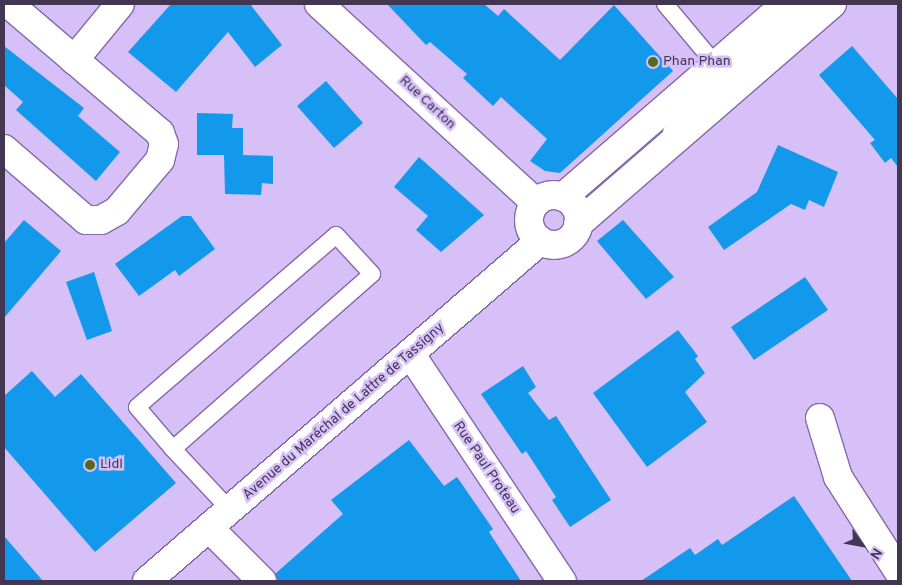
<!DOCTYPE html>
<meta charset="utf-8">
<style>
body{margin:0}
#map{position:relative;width:902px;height:585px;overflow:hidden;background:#d7c0f7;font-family:Overpass,sans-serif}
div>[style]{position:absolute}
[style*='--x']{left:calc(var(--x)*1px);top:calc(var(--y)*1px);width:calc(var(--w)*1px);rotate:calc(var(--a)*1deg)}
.building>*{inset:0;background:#1299eb}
.roads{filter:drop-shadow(1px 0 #8669a8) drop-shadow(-1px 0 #8669a8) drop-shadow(0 1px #8669a8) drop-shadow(0 -1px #8669a8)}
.service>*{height:16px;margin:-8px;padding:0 8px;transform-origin:8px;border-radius:8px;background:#fff}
.minor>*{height:28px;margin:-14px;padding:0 14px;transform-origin:14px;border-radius:14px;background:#fff}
.secondary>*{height:28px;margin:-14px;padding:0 14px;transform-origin:14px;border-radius:14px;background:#fff}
.secondary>.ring{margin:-14px;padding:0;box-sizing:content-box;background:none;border:28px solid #fff;border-radius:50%}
.dots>*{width:14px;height:14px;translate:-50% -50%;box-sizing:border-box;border:2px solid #d7c0f7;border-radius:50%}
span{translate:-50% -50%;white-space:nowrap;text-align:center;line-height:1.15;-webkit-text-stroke:5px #d7c0f7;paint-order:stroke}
.poi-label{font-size:14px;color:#423652}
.left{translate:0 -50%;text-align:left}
.street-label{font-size:14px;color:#423652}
.frame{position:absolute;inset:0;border:5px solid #423652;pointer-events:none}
.north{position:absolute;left:837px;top:520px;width:50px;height:50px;-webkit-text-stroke:4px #d7c0f7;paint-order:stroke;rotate:122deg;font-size:14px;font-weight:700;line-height:20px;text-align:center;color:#423652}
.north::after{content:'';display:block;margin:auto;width:18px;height:22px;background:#423652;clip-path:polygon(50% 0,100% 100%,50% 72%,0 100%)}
</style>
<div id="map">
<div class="building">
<i style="clip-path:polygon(171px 4px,250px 4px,282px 45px,255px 67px,228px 32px,176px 92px,128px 52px)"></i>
<i style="clip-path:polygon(387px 4px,484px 4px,498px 16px,504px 9px,560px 60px,614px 5px,673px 71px,560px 173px,545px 171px,530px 161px,547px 139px,501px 97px,493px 106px,463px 78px,467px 74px,430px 42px,426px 45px)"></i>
<i style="clip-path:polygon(4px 46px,84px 108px,78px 116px,120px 152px,96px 181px,16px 110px,23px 102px,4px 85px)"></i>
<i style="clip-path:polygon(852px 46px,898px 99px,898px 167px,891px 158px,885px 163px,870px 143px,875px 140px,819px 75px)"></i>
<i style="clip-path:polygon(326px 81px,363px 123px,334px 148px,297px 106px)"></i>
<i style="clip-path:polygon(197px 113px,233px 114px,232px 128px,243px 128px,243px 155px,273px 156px,273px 184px,262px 183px,261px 195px,225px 194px,224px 155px,197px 155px)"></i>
<i style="clip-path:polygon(778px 145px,838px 172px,824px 207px,809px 200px,805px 210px,791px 204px,724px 250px,708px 227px,757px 192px)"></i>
<i style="clip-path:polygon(419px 157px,484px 215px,441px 252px,416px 230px,428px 216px,394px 187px)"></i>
<i style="clip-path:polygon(182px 216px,191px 216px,215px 249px,179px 276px,175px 270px,139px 296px,115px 264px)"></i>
<i style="clip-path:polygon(24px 220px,61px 251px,4px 318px,4px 243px)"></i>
<i style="clip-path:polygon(623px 220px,674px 277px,646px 299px,597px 241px)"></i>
<i style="clip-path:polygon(94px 272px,112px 331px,87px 340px,66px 282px)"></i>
<i style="clip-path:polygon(805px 277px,828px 310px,754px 360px,731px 327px)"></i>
<i style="clip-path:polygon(678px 330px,698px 356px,695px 359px,705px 373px,685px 392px,707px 422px,647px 467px,593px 393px)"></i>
<i style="clip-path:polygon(523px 366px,536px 387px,528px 393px,549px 420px,556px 416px,611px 500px,570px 527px,552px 500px,556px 497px,526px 451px,522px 454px,481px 394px)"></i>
<i style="clip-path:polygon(32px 371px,55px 397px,81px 374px,176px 483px,95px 552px,4px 447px,4px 396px)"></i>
<i style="clip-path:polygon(409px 440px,444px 486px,457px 477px,493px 529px,489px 532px,521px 581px,277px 581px,275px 574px,343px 514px,331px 500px)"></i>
<i style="clip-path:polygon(794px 496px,852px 581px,641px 581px,690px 548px,695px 555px,718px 539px,722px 545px)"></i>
<i style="clip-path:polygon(4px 536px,43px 581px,4px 581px)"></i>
</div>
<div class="roads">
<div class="service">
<i style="--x:665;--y:4;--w:80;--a:50.1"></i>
<i style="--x:671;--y:132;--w:31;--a:-54"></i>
<i style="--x:689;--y:107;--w:157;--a:-40.9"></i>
<i style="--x:173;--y:449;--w:55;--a:-130.6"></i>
<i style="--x:137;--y:407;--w:263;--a:-40.8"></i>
<i style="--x:336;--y:235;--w:53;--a:47.3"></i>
<i style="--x:372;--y:274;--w:265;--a:138.7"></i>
<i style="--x:173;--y:449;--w:83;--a:46.9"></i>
</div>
<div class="minor">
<i style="--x:319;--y:4;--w:294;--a:42.5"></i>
<i style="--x:74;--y:60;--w:72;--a:-50.6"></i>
<i style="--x:4;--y:149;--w:108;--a:40.9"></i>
<i style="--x:86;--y:220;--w:15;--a:0"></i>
<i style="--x:101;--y:220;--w:18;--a:-29"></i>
<i style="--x:117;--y:211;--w:67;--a:-49.9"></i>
<i style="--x:160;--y:160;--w:16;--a:-76"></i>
<i style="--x:164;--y:144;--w:12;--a:-110"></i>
<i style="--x:160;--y:133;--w:199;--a:-139.5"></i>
<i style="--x:411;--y:355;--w:272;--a:56.3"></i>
<i style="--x:820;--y:418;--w:62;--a:73"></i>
<i style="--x:838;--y:477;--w:112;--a:57.4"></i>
<i style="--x:209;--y:528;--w:75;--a:45"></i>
</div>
<div class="secondary">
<i class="ring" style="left:529px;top:195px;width:22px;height:22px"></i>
<i style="--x:563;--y:197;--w:295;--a:-40.9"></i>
<i style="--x:578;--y:224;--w:336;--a:-40.9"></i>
<i style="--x:147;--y:581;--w:520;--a:-40.86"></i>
</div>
</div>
<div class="dots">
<i style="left:653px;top:62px;background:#546b1b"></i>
<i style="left:90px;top:465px;background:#546b1b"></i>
</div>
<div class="poi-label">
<span class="left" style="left:663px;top:62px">Phan Phan</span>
<span class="left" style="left:100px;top:465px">Lidl</span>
</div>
<div class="street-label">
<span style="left:427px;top:103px;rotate:43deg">Rue Carton</span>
<span style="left:344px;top:412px;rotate:-41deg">Avenue du Maréchal de Lattre de Tassigny</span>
<span style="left:486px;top:468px;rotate:56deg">Rue Paul Proteau</span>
</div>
<div class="frame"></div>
<div class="north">N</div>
</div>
